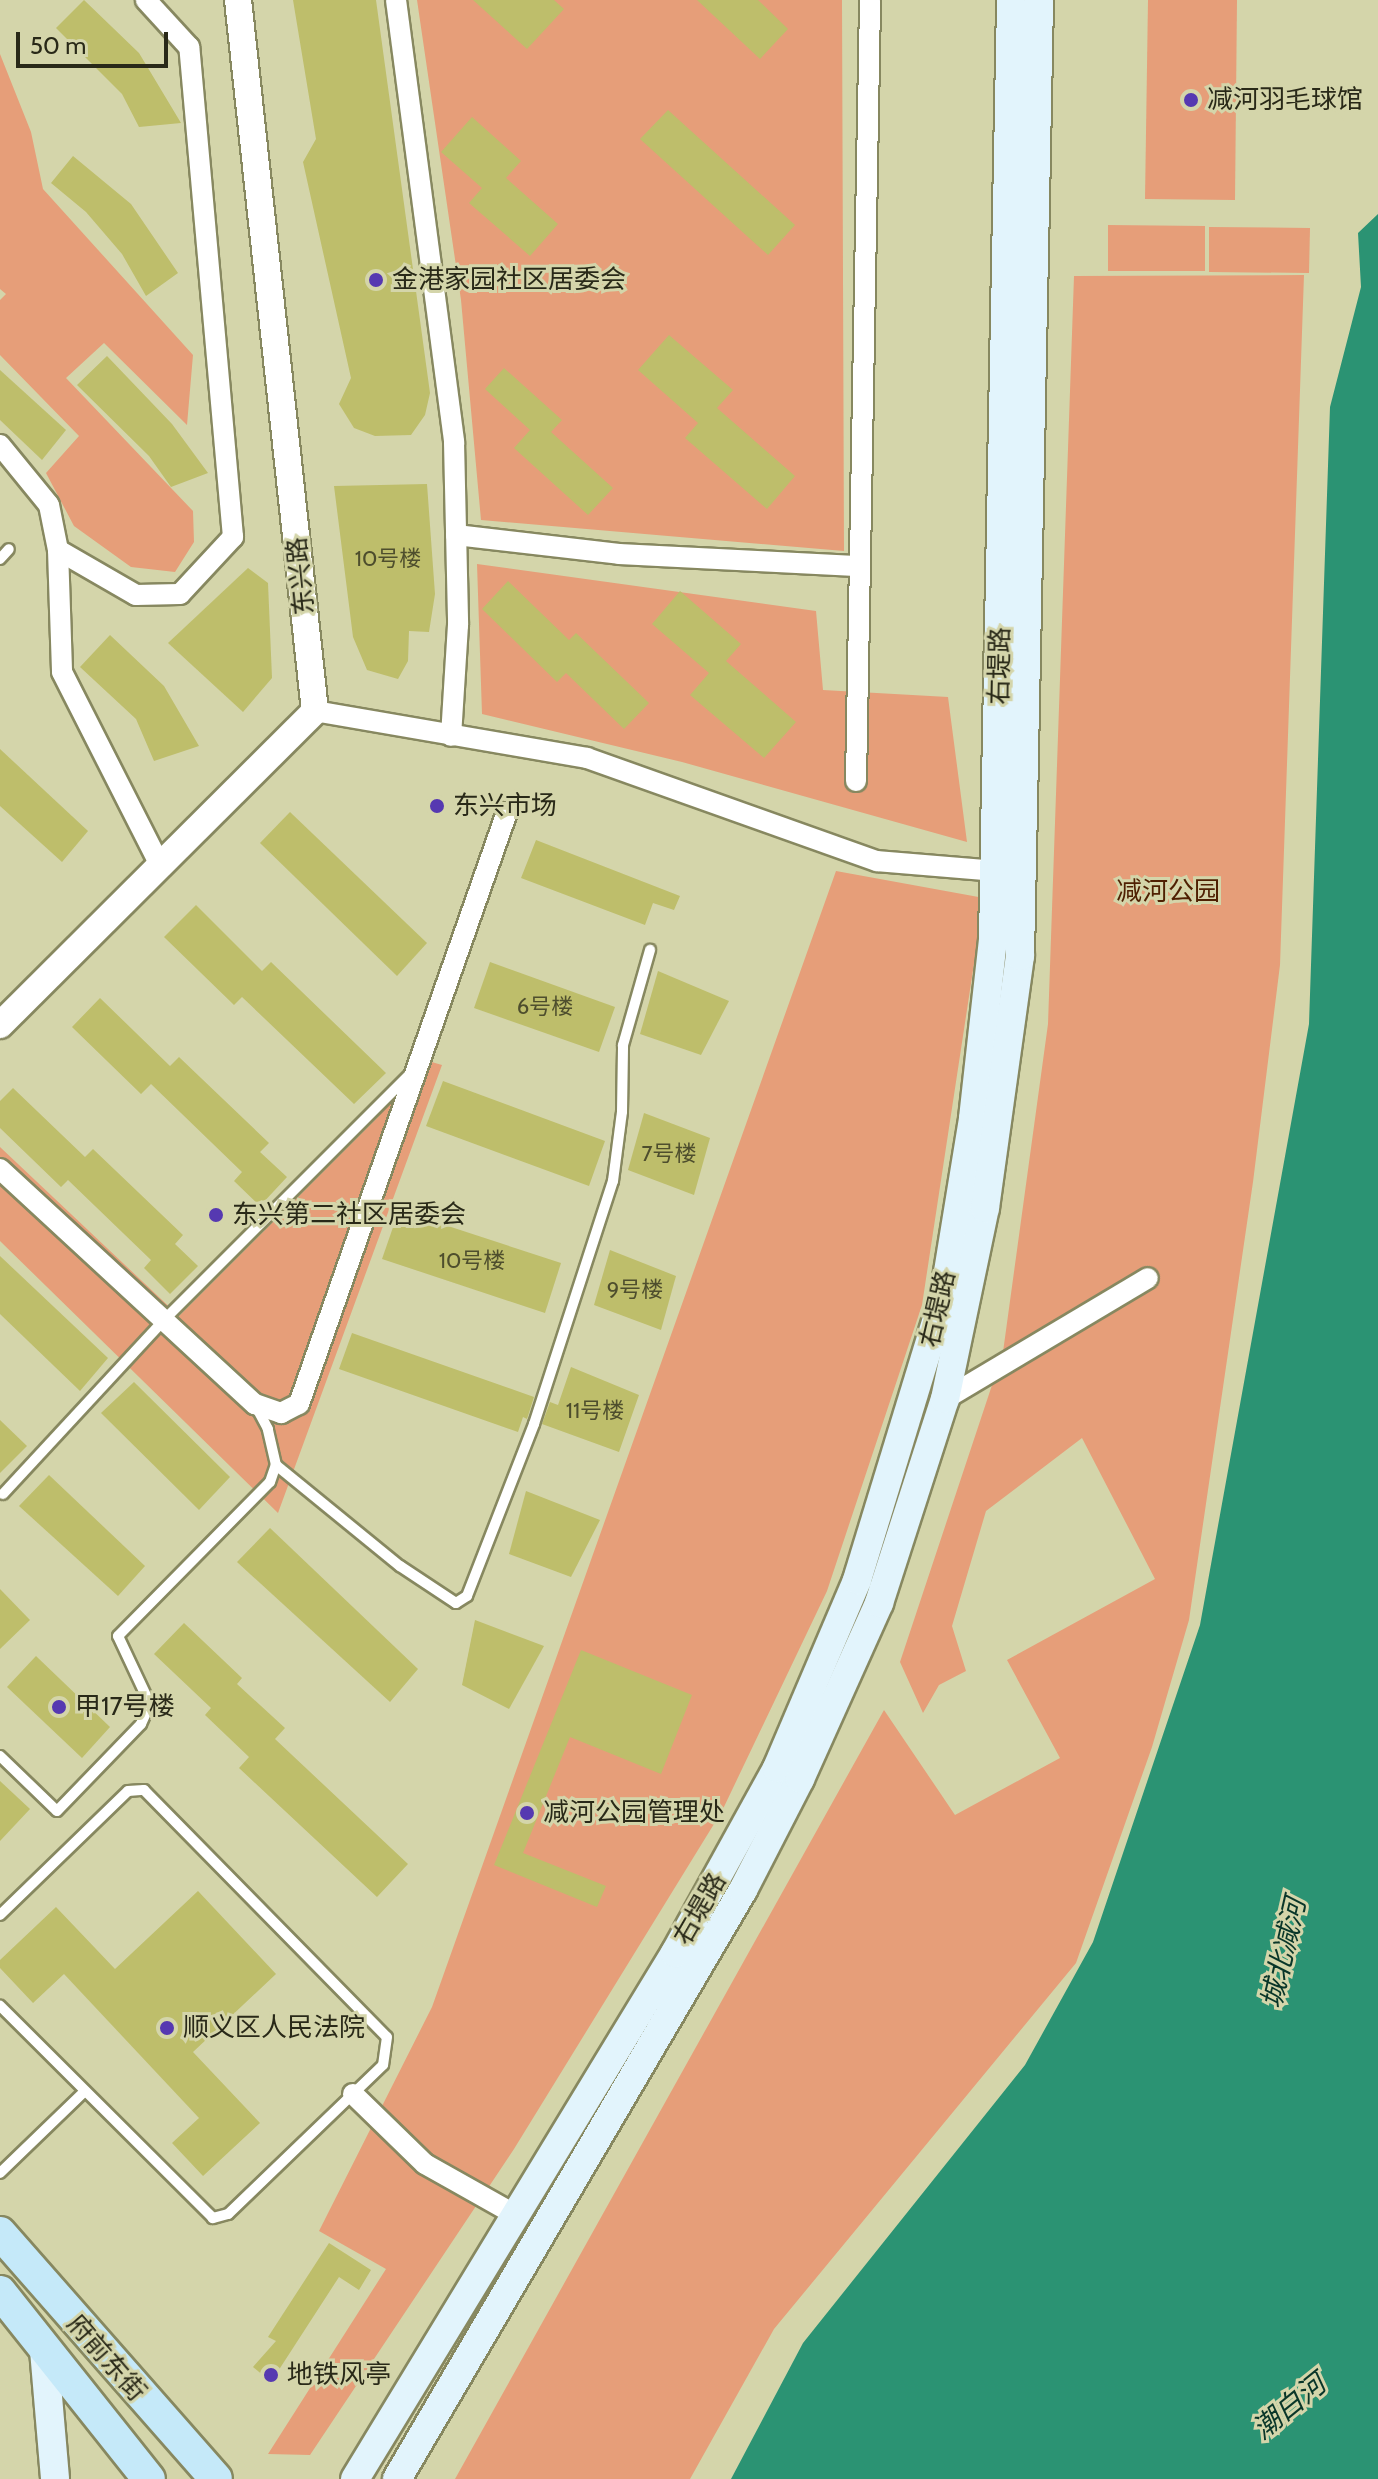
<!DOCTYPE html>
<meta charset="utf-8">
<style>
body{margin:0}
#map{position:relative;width:1378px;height:2479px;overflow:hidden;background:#d4d5aa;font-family:Cabin,"Noto Sans SC",sans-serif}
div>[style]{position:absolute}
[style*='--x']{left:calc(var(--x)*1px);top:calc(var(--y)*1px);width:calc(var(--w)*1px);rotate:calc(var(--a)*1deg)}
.green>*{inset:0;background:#e69e79}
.water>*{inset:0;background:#2b9373}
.building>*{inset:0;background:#bebe6b}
.roads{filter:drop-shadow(2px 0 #878860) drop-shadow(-2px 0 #878860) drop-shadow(0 2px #878860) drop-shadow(0 -2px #878860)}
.service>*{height:10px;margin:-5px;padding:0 5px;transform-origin:5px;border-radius:5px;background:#fff}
.minor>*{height:20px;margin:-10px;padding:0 10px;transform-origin:10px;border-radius:10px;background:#fff}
.tertiary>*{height:26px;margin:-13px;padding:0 13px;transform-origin:13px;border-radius:13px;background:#fff}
.secondary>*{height:28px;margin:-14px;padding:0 14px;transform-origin:14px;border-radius:14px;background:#e2f4fc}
.primary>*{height:32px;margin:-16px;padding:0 16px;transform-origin:16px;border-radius:16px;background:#c5e9f9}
.dots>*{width:22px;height:22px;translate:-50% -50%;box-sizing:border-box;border:4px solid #d4d5aa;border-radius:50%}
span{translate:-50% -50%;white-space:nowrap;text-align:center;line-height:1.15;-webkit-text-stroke:6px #d4d5aa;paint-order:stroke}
.number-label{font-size:22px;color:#4e4e2d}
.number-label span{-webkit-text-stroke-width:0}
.poi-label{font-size:26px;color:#292918}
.left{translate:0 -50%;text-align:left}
.street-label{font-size:26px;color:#292918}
.park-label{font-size:26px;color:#4f2002}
.water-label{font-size:28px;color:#093629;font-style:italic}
.scale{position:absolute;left:16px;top:32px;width:152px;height:36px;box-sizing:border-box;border:4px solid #292918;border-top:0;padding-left:10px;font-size:24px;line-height:28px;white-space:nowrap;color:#292918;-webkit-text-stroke:6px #d4d5aa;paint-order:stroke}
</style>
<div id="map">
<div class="green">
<i style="clip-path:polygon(417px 0,842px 0,844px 551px,481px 520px,461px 300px)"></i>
<i style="clip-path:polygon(1148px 0,1237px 0,1235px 200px,1145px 199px)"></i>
<i style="clip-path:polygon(0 54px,31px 132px,43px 189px,193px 355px,187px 425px,104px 343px,66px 378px,193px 511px,194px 542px,175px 572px,131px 567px,74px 526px,46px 473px,79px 436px,0 355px,0 300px,6px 294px,0 289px)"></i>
<i style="clip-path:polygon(1108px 225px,1205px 226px,1205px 271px,1108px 271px)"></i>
<i style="clip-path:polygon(1209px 227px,1310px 228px,1309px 273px,1209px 272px)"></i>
<i style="clip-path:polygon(1304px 275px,1280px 965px,1253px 1182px,1189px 1620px,1152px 1747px,1076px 1963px,774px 2329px,690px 2479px,455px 2479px,884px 1710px,955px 1815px,1060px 1758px,1007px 1660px,1155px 1579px,1082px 1438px,986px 1511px,952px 1626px,966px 1671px,939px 1685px,923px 1713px,900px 1662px,1003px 1352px,1048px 1024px,1074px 276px)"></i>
<i style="clip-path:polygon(477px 564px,816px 611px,823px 690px,948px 697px,967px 842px,682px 762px,482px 714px)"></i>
<i style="clip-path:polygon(836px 871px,984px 898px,922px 1305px,827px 1591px,722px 1811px,514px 2149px,310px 2455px,268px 2454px,386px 2269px,319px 2231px,432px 2007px)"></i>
<i style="clip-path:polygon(411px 1056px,442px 1065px,278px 1513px,0 1241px,0 1147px,179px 1316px,378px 1117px)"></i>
</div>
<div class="water">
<i style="clip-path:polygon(1378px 214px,1378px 2479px,731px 2479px,803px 2343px,1025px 2065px,1093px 1942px,1200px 1625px,1309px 1024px,1330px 407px,1361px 287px,1358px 233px)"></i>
</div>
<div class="building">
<i style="clip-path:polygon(84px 0,139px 53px,181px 123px,139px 127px,122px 94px,56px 28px)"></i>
<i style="clip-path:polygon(293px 0,376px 0,430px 393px,425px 415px,411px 435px,375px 436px,354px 428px,339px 404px,351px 378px,303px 162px,316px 139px)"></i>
<i style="clip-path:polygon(473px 0,554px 0,564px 9px,527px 49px)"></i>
<i style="clip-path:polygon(697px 0,758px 0,788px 29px,760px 59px)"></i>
<i style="clip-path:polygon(668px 110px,795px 225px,768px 255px,640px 139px)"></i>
<i style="clip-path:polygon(472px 117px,521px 161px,506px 178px,558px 224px,530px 256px,469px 203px,482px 188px,441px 152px)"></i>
<i style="clip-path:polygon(73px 156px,131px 204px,178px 273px,146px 296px,122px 254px,86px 212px,51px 183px)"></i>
<i style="clip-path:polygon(669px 335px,733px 390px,717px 408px,795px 476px,767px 509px,685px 438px,698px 423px,638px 370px)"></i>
<i style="clip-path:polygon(107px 356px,172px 424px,208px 473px,171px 487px,149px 456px,77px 385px)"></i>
<i style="clip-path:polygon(504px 368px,562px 420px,551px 432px,613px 488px,588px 515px,514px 448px,530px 430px,485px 389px)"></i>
<i style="clip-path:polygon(0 370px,66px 430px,42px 460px,0 420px)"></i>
<i style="clip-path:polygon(427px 484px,435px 594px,429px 632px,409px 631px,408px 661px,398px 679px,367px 670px,353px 637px,334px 486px)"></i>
<i style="clip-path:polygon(248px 568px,268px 583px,272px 678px,243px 712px,168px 643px)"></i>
<i style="clip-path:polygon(508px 581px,569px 640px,576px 633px,649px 703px,624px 729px,566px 673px,557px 682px,482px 609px)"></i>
<i style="clip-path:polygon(680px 591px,741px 644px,726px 661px,796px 722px,764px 758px,690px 695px,709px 673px,652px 624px)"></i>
<i style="clip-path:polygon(110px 635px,164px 686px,199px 746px,154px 761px,136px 719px,80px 667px)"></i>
<i style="clip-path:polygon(0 749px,88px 831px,62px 862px,0 806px)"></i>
<i style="clip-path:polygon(290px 812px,427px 943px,397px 976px,260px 843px)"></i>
<i style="clip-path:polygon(536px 840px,680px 896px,674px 910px,653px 903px,645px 925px,521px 878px)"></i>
<i style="clip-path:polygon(196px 905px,262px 971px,271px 962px,386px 1073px,354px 1104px,242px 997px,234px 1005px,164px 937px)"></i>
<i style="clip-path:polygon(490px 962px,615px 1007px,599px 1052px,474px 1008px)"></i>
<i style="clip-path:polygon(658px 971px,729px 1001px,701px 1055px,640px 1034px)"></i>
<i style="clip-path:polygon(100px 998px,170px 1066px,179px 1057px,269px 1143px,260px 1152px,287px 1177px,260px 1206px,234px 1181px,242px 1172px,151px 1084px,141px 1094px,72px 1027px)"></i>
<i style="clip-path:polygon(443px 1081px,605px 1141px,589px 1186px,426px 1126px)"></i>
<i style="clip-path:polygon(13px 1088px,85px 1157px,93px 1149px,183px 1235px,175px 1244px,198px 1266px,170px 1294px,144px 1268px,151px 1260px,68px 1180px,61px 1187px,0 1128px,0 1101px)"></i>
<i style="clip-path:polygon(644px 1113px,710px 1138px,694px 1195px,628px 1170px)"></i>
<i style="clip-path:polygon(399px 1210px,561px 1263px,545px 1313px,382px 1259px)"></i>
<i style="clip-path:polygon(610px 1250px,676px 1276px,661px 1330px,594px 1305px)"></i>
<i style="clip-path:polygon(0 1256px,108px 1358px,80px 1391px,0 1314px)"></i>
<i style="clip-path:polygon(352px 1333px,534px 1397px,527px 1419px,523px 1417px,518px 1432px,339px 1369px)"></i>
<i style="clip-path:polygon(571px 1367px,639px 1395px,619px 1452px,542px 1424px,550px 1402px,558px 1405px)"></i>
<i style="clip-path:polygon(134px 1382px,230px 1477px,199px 1510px,101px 1413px)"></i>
<i style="clip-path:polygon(0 1420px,27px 1446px,0 1473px)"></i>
<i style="clip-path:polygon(49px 1475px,145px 1566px,118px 1596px,19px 1506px)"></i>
<i style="clip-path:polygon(526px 1491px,600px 1520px,571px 1577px,509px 1554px)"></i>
<i style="clip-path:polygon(270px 1528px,418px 1669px,390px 1702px,237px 1562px)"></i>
<i style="clip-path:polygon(0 1589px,30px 1620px,0 1649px)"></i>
<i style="clip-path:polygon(475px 1620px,544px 1646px,509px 1709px,462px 1685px)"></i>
<i style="clip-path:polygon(184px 1623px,242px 1678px,237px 1684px,285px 1728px,275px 1739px,408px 1864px,377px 1897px,239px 1768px,249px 1757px,205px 1715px,211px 1708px,154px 1654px)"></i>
<i style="clip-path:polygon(581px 1650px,692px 1695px,661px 1774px,570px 1737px,523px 1853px,606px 1886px,597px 1907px,494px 1865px)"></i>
<i style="clip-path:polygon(36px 1656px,110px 1727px,82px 1758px,7px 1687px)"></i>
<i style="clip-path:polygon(0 1781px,30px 1809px,0 1841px)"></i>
<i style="clip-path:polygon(198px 1891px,276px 1974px,193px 2052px,260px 2123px,203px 2176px,172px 2143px,199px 2118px,64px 1974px,33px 2003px,0 1968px,0 1960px,56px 1907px,115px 1969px)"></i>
<i style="clip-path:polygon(329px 2243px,371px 2270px,359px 2290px,339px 2277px,271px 2382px,253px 2367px,276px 2341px,268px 2337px)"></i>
</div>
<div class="roads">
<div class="service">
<i style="--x:0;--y:559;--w:13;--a:-48"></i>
<i style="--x:276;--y:1465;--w:160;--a:39.2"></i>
<i style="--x:400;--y:1566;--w:67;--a:33.5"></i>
<i style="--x:456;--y:1603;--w:13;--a:-32"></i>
<i style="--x:467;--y:1596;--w:185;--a:-68.7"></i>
<i style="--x:534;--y:1424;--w:256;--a:-72"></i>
<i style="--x:613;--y:1181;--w:70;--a:-82.6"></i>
<i style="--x:622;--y:1112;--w:67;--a:-89.1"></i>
<i style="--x:623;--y:1045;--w:99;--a:-74.1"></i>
<i style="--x:3;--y:1494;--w:237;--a:-47.2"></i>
<i style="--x:164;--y:1320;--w:349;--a:-45"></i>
<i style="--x:0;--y:1756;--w:79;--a:44"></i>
<i style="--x:57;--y:1811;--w:121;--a:-46"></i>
<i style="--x:141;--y:1724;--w:22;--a:-66"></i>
<i style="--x:150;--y:1704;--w:75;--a:-115.2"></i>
<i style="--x:118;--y:1636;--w:216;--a:-45.4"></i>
<i style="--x:270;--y:1482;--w:18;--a:-71"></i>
<i style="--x:276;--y:1465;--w:37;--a:-103"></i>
<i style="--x:268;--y:1429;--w:26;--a:-118"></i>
<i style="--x:0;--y:1915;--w:178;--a:-44.1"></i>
<i style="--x:128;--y:1791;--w:16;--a:-4"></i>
<i style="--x:144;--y:1790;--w:346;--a:45.5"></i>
<i style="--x:387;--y:2037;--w:28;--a:98"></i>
<i style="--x:383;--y:2065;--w:215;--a:136.1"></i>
<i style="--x:228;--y:2214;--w:16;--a:165"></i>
<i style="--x:213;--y:2218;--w:301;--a:-135.1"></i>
<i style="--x:0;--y:2173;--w:117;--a:-44"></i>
</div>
<div class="minor">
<i style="--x:396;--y:0;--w:446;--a:82.5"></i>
<i style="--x:454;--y:442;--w:183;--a:88.7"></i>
<i style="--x:458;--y:625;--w:111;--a:93.6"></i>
<i style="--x:0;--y:445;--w:77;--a:50.8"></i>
<i style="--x:49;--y:505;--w:46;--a:78.7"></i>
<i style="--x:58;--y:550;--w:122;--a:88.1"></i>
<i style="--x:62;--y:672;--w:214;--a:63.1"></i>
<i style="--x:456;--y:535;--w:164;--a:6.6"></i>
<i style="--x:619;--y:554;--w:237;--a:2.9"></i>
<i style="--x:58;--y:550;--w:90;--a:30"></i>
<i style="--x:136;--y:595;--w:44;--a:-1.3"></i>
<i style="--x:180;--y:594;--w:78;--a:-47.1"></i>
<i style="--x:233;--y:537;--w:492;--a:-95.1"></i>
<i style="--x:189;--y:47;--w:64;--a:-132.5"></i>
<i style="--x:315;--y:711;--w:276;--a:9.8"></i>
<i style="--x:587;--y:758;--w:308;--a:19.6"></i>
<i style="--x:877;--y:861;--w:119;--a:4.8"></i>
<i style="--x:856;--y:781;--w:781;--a:-88.97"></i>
<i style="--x:0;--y:1169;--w:347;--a:42.7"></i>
<i style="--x:255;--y:1404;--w:28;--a:19"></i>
<i style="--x:281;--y:1413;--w:20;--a:-27"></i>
<i style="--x:299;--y:1404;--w:627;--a:-70.64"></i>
<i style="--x:945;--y:1399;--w:236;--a:-30.8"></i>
<i style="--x:353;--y:2094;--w:100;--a:44.2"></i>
<i style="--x:425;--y:2164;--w:102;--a:29.3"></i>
</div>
<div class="tertiary">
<i style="--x:0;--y:1025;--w:445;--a:-44.9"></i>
<i style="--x:315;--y:711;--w:715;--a:-96.18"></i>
</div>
<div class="secondary">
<i style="--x:44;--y:2350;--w:129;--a:85.1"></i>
<i style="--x:355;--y:2479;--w:616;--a:-58.69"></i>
<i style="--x:675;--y:1953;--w:211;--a:-61.1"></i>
<i style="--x:777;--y:1768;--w:204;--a:-66.9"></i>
<i style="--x:857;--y:1580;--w:297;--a:-73"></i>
<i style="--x:944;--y:1296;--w:180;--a:-80.7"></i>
<i style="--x:973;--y:1118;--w:179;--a:-83.6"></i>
<i style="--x:993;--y:940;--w:940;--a:-88.9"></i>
<i style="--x:397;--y:2479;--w:683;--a:-59.57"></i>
<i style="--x:743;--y:1890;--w:125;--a:-62.8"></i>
<i style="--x:800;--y:1779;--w:193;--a:-65.8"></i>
<i style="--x:879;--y:1603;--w:214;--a:-72.1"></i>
<i style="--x:945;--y:1399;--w:195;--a:-78.2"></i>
<i style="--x:985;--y:1208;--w:254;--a:-82.1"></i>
<i style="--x:1020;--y:956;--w:956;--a:-88.86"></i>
</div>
<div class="primary">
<i style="--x:0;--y:2233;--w:327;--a:48.7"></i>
<i style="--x:0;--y:2292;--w:239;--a:51.5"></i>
</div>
</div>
<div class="dots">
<i style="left:1191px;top:100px;background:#5639b1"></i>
<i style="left:376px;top:280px;background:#5639b1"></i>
<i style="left:437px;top:806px;background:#5639b1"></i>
<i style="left:216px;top:1215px;background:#5639b1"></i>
<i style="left:59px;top:1707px;background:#5639b1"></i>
<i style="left:527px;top:1813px;background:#5639b1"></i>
<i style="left:167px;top:2028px;background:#5639b1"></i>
<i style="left:271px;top:2375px;background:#5639b1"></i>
</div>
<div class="number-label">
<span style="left:388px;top:559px">10号楼</span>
<span style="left:545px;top:1007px">6号楼</span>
<span style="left:669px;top:1154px">7号楼</span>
<span style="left:472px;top:1261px">10号楼</span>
<span style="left:635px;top:1290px">9号楼</span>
<span style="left:595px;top:1411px">11号楼</span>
</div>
<div class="poi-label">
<span class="left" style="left:1207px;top:100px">减河羽毛球馆</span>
<span class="left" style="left:392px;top:280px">金港家园社区居委会</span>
<span class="left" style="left:453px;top:806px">东兴市场</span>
<span class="left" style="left:232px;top:1215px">东兴第二社区居委会</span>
<span class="left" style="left:75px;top:1707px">甲17号楼</span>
<span class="left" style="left:543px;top:1813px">减河公园管理处</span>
<span class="left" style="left:183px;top:2028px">顺义区人民法院</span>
<span class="left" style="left:287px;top:2375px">地铁风亭</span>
</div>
<div class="street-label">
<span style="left:301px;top:576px;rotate:-96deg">东兴路</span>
<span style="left:1000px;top:666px;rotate:-89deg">右堤路</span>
<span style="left:938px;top:1309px;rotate:-77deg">右堤路</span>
<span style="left:700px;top:1909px;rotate:-60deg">右堤路</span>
<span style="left:106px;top:2358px;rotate:49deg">府前东街</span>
</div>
<div class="park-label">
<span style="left:1168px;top:892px">减河公园</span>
</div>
<div class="water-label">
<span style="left:1283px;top:1953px;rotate:-77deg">城北减河</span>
<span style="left:1289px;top:2406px;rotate:-39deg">潮白河</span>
</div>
<div class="scale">50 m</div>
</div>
